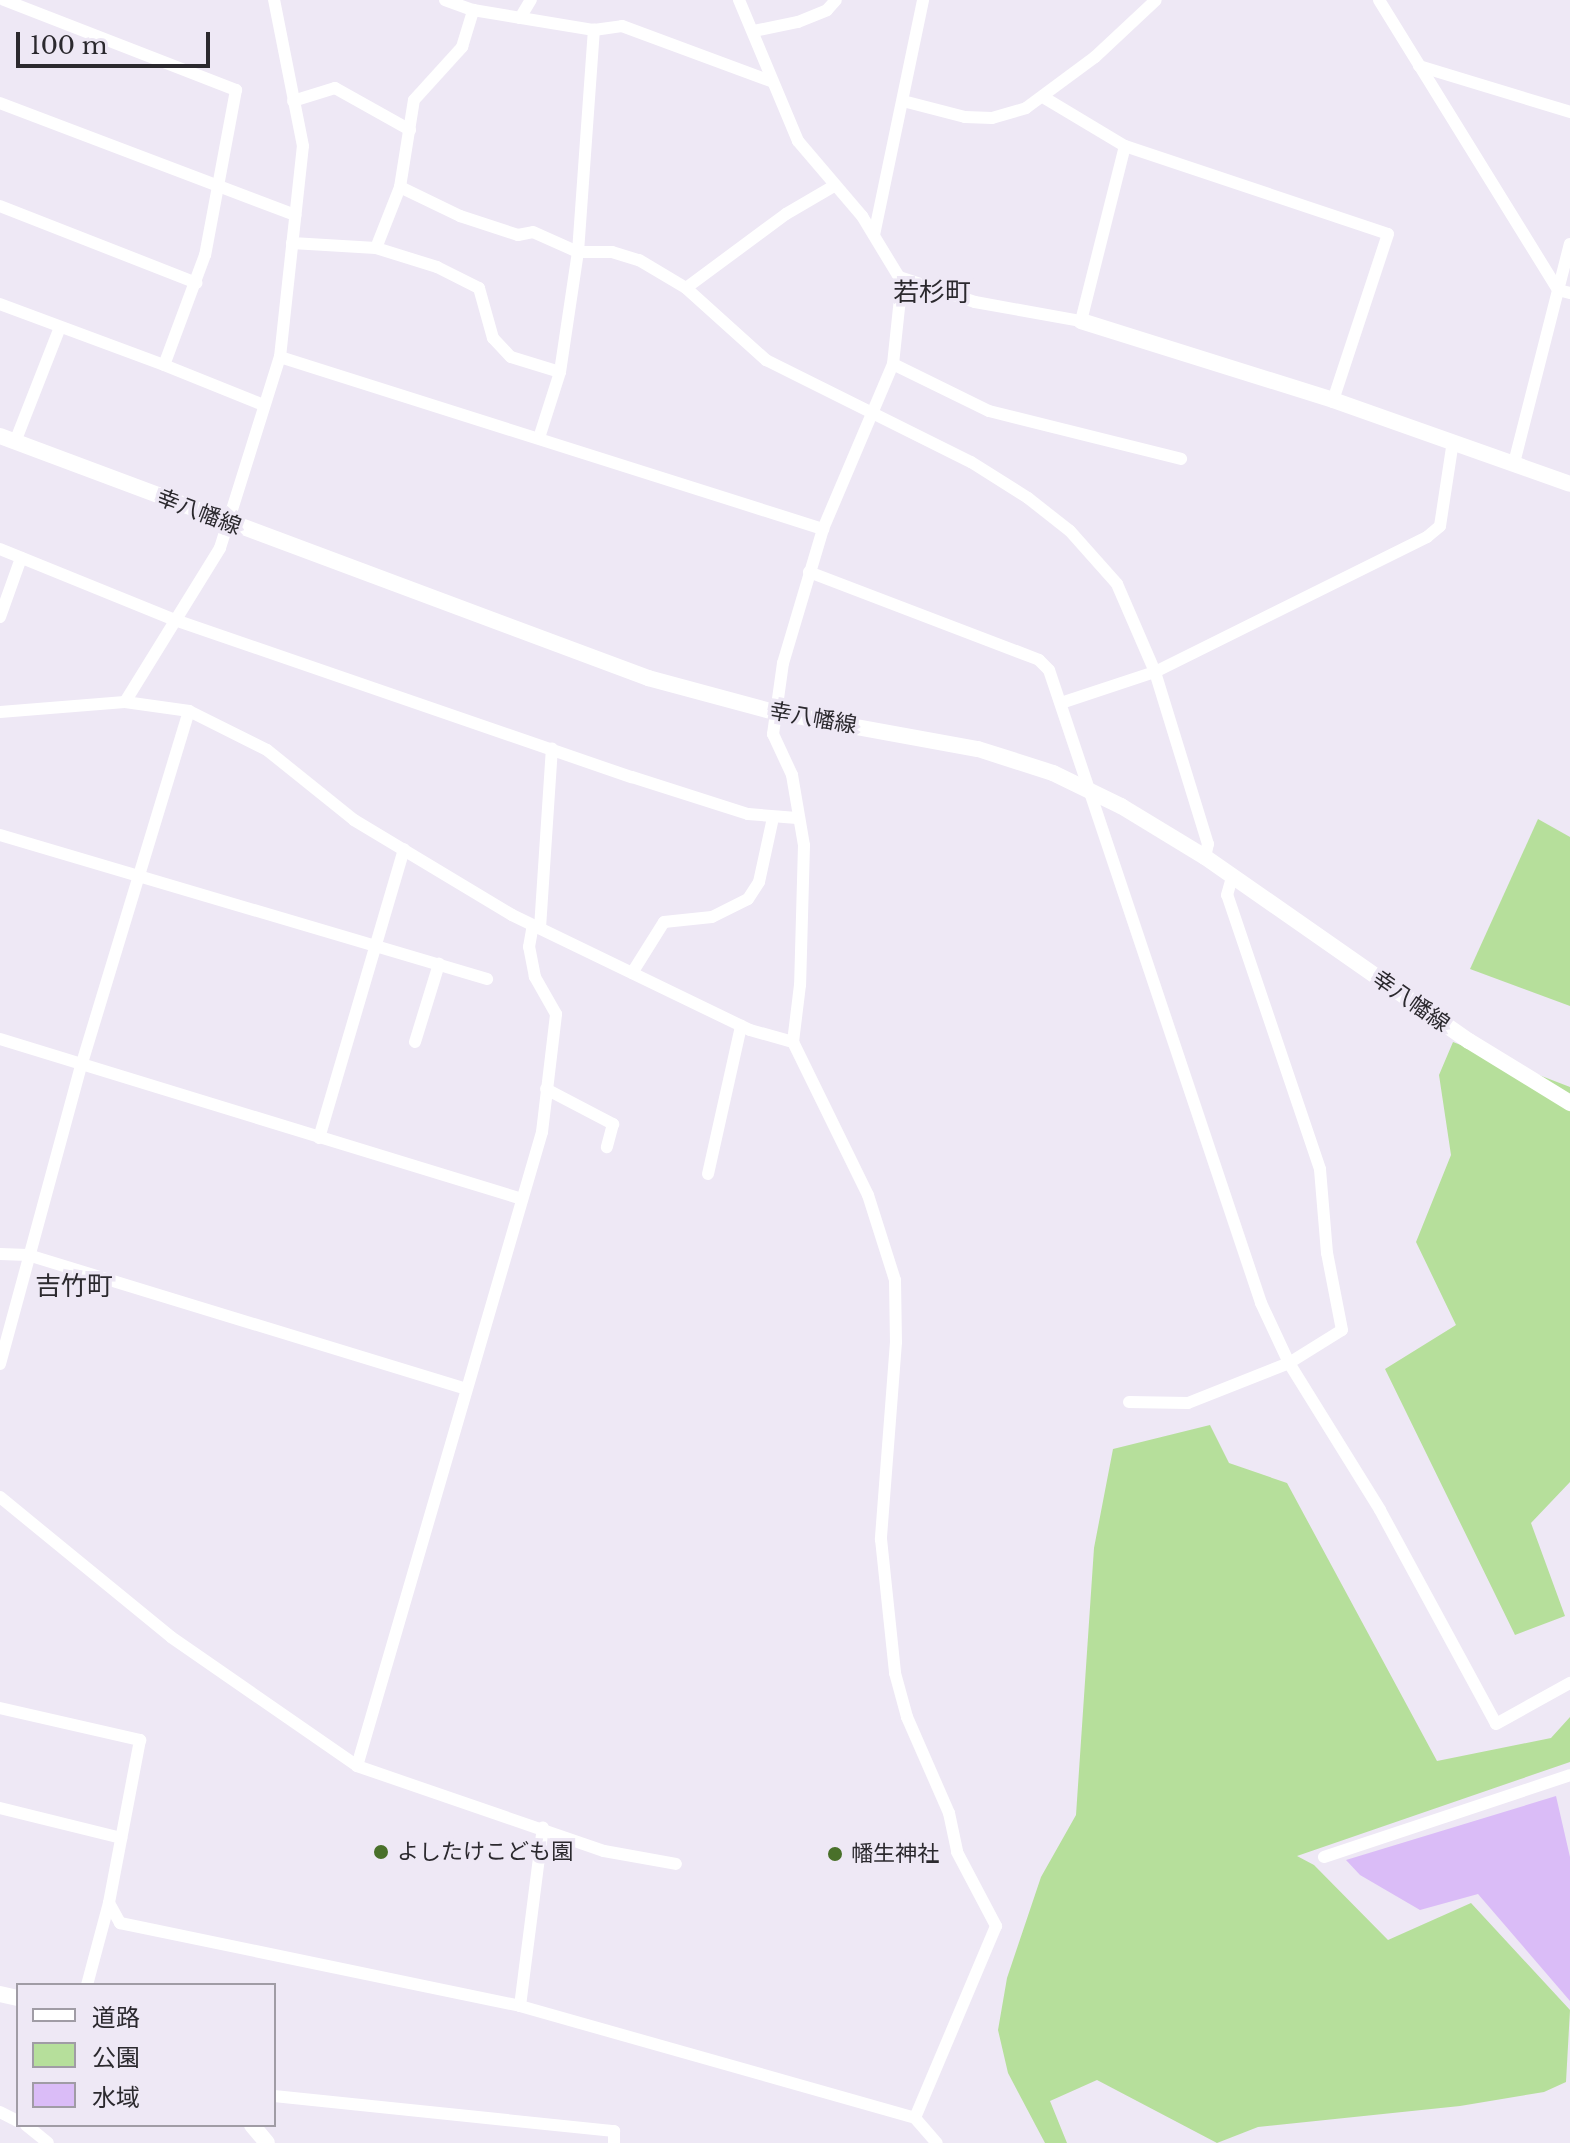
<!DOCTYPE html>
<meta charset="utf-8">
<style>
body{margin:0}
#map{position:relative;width:1570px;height:2143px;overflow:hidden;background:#eee8f5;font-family:"Libre Baskerville","Noto Sans JP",serif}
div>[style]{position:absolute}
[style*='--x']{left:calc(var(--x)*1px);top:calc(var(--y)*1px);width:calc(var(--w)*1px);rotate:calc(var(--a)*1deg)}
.green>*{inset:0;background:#b6df9b}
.water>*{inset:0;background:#dabcf7}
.minor>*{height:12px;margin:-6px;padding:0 6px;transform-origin:6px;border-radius:6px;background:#fff}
.tertiary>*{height:16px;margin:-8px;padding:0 8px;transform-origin:8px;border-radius:8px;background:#fff}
.dots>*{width:22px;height:22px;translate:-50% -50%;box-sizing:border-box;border:4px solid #eee8f5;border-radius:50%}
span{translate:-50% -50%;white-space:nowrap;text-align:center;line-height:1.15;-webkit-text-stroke:7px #eee8f5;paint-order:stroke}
.street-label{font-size:22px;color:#2b292e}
.poi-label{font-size:22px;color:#2b292e}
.left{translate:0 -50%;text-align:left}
.quarter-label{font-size:26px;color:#2b292e}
.legend{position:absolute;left:16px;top:1983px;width:260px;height:144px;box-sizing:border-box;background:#eee8f5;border:2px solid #a09ca5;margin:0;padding:10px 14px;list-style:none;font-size:24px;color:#2b292e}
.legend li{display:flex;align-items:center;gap:16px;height:40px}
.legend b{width:40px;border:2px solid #a09ca5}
.scale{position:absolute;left:16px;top:32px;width:194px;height:36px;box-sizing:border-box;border:4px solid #2b292e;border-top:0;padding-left:10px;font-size:24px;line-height:28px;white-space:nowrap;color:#2b292e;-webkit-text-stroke:6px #eee8f5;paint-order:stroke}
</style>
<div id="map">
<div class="green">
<i style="clip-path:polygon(1538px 819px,1570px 837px,1570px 1006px,1470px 969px)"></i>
<i style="clip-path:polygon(1453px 1042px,1570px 1087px,1570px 1482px,1531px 1523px,1565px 1616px,1515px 1635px,1385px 1369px,1456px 1325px,1416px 1242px,1451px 1155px,1439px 1075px)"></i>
<i style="clip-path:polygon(1210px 1425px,1229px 1463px,1287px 1483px,1437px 1761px,1551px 1738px,1570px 1717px,1570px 1762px,1297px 1856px,1314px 1865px,1388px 1940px,1471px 1903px,1570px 2010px,1566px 2082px,1544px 2092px,1460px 2106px,1258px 2127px,1217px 2143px,1097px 2080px,1050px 2101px,1067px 2143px,1045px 2143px,1008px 2073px,998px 2030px,1007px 1978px,1041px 1877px,1076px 1815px,1094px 1548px,1113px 1449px)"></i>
</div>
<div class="water">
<i style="clip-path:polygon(1556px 1796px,1570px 1857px,1570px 2001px,1478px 1894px,1420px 1910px,1360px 1875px,1346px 1860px)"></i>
</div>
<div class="minor">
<i style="--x:4;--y:0;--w:249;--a:21.2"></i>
<i style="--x:236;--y:90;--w:168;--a:100.6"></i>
<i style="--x:205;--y:255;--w:117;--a:110.4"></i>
<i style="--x:164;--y:365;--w:105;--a:21.9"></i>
<i style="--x:445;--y:0;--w:30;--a:20"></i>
<i style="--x:473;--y:10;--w:123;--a:9.4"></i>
<i style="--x:594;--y:30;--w:28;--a:-8"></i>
<i style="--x:622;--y:26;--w:159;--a:20.3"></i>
<i style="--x:739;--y:0;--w:153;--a:67.3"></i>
<i style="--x:798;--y:141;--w:99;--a:49.5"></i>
<i style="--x:862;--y:216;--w:71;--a:58.8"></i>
<i style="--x:899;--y:277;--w:12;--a:81"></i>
<i style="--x:901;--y:289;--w:75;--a:96.1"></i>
<i style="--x:893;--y:364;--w:179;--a:113"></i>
<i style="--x:823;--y:529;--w:140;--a:106.6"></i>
<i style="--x:783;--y:663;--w:72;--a:98"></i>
<i style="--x:773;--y:734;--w:45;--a:65.1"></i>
<i style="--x:792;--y:775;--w:71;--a:80.3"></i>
<i style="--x:804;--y:845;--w:140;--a:91.6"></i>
<i style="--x:800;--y:985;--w:57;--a:97"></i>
<i style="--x:793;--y:1042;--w:170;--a:63.9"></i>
<i style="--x:868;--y:1195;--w:89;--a:72.4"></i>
<i style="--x:895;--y:1280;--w:62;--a:89.1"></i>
<i style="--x:896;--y:1342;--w:198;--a:94.4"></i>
<i style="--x:881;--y:1539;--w:135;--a:84"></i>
<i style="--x:895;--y:1673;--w:46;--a:74.7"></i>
<i style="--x:907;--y:1717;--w:105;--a:66.4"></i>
<i style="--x:949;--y:1813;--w:40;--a:78"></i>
<i style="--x:957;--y:1852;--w:84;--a:62.2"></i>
<i style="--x:996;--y:1926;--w:208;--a:112.9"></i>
<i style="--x:1379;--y:0;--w:341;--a:58.3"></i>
<i style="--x:1558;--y:290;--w:12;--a:14"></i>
<i style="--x:520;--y:18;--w:21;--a:-59"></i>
<i style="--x:754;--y:31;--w:45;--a:-11.6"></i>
<i style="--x:798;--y:22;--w:31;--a:-22"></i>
<i style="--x:827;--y:10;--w:13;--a:-48"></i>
<i style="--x:1419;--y:66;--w:158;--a:16.9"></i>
<i style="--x:1043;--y:97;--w:96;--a:30.9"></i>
<i style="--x:1125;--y:146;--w:277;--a:18.5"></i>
<i style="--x:1388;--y:234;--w:175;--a:108.3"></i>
<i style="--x:293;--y:101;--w:44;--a:-17.2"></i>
<i style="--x:335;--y:88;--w:86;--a:29.2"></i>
<i style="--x:903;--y:101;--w:64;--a:14.5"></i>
<i style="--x:965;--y:117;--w:27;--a:2"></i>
<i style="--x:992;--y:118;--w:35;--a:-16"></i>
<i style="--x:1026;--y:108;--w:86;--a:-36.5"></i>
<i style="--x:1095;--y:57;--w:83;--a:-43.1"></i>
<i style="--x:0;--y:103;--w:316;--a:20.8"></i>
<i style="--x:400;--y:187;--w:88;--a:-80.9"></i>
<i style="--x:414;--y:100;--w:72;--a:-47.8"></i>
<i style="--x:462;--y:47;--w:39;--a:-73"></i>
<i style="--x:0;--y:206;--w:211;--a:21.4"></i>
<i style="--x:874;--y:235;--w:240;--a:-78.2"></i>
<i style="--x:292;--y:243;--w:84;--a:3.4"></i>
<i style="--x:376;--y:248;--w:64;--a:17.3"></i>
<i style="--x:437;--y:267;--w:47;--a:26.6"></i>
<i style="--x:479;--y:288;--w:52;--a:74.4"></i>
<i style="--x:493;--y:338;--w:26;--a:47"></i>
<i style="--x:511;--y:357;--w:51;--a:17"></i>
<i style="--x:376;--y:248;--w:66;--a:-68.5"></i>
<i style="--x:400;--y:187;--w:67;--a:25.8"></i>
<i style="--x:460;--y:216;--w:61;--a:18.1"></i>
<i style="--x:518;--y:235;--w:15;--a:-11"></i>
<i style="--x:533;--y:232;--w:49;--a:24"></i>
<i style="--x:578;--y:252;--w:34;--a:0"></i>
<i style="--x:612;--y:252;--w:28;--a:17"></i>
<i style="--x:639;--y:260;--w:55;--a:30.8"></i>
<i style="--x:686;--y:288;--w:108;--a:42"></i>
<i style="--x:766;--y:360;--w:229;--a:26.5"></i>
<i style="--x:971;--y:462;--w:67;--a:32.3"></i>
<i style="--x:1028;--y:498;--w:53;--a:38.2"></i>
<i style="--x:1070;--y:531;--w:71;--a:48.4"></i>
<i style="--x:1117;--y:584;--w:96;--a:66.6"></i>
<i style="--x:1155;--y:672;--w:180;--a:72.9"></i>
<i style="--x:1208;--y:844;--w:13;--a:103"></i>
<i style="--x:899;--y:277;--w:80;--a:18.2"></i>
<i style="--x:975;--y:302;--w:108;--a:10.2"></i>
<i style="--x:1081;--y:321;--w:180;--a:-75.9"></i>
<i style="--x:686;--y:288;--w:124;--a:-36.5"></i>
<i style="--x:786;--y:214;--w:56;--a:-30.3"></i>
<i style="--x:0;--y:304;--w:175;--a:20.4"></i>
<i style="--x:280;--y:357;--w:570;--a:17.58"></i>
<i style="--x:893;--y:364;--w:107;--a:26.1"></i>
<i style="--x:989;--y:411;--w:198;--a:14"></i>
<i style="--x:539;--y:438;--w:69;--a:-72.3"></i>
<i style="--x:560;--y:372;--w:121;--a:-81.5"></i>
<i style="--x:578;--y:252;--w:223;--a:-85.9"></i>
<i style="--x:15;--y:442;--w:123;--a:-68.6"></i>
<i style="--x:1514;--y:463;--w:226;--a:-75.7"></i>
<i style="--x:0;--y:549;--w:189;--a:22.1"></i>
<i style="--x:175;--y:620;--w:483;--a:19"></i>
<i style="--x:632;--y:777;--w:122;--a:17.7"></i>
<i style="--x:748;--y:814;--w:49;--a:4.7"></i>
<i style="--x:809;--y:572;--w:246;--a:20.9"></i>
<i style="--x:1039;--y:660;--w:14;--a:45"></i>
<i style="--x:1049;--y:670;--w:668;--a:71.48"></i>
<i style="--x:1261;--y:1303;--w:66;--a:65"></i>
<i style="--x:1289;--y:1363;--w:173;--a:58.2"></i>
<i style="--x:1380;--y:1510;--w:243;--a:61.5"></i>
<i style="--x:1496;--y:1724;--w:85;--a:-29"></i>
<i style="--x:0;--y:617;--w:63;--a:-70.4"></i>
<i style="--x:125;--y:702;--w:181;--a:-58.3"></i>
<i style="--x:220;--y:548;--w:200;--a:-72.6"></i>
<i style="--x:280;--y:357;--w:212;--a:-83.8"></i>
<i style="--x:303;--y:146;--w:149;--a:-101.2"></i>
<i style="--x:1061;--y:703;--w:99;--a:-18.3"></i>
<i style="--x:1155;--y:672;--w:304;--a:-26.4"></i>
<i style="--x:1427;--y:537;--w:17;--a:-40"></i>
<i style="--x:1440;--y:526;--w:86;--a:-81.3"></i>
<i style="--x:0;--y:712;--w:125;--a:-4.6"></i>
<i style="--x:125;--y:702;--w:65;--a:8"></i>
<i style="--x:189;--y:711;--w:87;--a:26.6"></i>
<i style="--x:267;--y:750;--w:112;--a:38.8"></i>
<i style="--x:354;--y:820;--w:184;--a:31"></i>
<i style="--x:512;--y:915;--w:264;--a:25.8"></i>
<i style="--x:750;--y:1030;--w:45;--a:15.6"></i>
<i style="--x:0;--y:835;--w:508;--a:16.47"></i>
<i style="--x:540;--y:928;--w:180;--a:-86.2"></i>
<i style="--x:632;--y:973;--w:60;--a:-57.9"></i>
<i style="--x:664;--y:922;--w:48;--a:-5.9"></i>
<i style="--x:712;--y:917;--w:40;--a:-26.6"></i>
<i style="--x:748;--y:899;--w:20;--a:-57"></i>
<i style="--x:759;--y:882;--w:66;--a:-77.7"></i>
<i style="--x:0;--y:1039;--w:546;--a:17.04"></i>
<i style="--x:415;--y:1042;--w:82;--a:-72.9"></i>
<i style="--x:546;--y:1089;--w:76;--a:27.6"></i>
<i style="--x:613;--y:1124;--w:24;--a:105"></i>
<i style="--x:319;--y:1138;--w:301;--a:-73.6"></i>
<i style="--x:708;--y:1174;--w:152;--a:-77.4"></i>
<i style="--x:0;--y:1254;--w:28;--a:2"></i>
<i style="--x:28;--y:1255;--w:456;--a:17"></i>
<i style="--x:0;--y:1364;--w:312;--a:-74.8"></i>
<i style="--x:82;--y:1063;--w:368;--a:-73.1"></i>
<i style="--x:1129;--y:1402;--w:59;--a:1"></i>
<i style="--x:1188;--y:1403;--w:109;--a:-21.6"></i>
<i style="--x:1289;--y:1363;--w:62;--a:-31.9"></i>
<i style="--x:1342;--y:1330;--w:78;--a:-101"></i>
<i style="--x:1327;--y:1253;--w:84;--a:-94.8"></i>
<i style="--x:1320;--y:1169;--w:289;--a:-108.7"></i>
<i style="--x:1227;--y:895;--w:19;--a:-74"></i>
<i style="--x:0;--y:1497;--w:221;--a:39.3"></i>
<i style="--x:171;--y:1637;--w:226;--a:34.7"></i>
<i style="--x:357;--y:1766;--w:261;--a:19"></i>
<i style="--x:604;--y:1851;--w:73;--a:10.2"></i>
<i style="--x:0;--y:1708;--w:144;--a:12.9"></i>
<i style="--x:140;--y:1740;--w:166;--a:100.8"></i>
<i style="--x:109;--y:1903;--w:23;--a:61"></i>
<i style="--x:120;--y:1923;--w:409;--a:11.7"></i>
<i style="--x:520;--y:2006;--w:411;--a:15.8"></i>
<i style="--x:915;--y:2118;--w:33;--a:49"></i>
<i style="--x:357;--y:1766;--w:660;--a:-73.73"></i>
<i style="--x:542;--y:1132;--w:119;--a:-83.2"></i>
<i style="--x:556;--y:1014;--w:43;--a:-119.6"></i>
<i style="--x:535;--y:977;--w:31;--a:-101"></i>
<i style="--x:529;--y:947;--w:22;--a:-80"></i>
<i style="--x:0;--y:1808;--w:125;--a:13.9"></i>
<i style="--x:1324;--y:1857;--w:259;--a:-18.4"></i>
<i style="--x:87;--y:1985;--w:85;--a:-75"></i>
<i style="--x:520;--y:2006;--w:180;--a:-82.7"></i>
<i style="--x:274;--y:2096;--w:342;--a:5.9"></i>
<i style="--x:614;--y:2131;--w:12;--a:90"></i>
<i style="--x:0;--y:2112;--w:20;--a:27"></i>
<i style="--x:26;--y:2125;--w:28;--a:39"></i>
</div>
<div class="tertiary">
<i style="--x:1081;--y:321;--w:264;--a:17.4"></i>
<i style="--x:1333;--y:400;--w:251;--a:19.5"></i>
<i style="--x:0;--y:436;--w:692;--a:20.48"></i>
<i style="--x:648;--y:678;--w:131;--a:15.1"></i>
<i style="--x:774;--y:712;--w:207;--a:10.3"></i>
<i style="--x:978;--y:749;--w:79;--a:17.7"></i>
<i style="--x:1053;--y:773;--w:76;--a:25.9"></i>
<i style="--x:1121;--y:806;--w:98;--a:31.3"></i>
<i style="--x:1205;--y:857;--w:322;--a:34.9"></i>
<i style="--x:1469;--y:1041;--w:119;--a:31.5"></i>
<i style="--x:0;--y:1994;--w:18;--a:13"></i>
<i style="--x:252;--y:2125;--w:23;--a:50"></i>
</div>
<div class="dots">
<i style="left:381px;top:1852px;background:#49702a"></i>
<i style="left:835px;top:1854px;background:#49702a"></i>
</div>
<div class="street-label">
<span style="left:199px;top:512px;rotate:21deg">幸八幡線</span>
<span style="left:813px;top:718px;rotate:10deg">幸八幡線</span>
<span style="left:1411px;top:1001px;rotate:35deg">幸八幡線</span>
</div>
<div class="poi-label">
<span class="left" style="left:397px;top:1852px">よしたけこども園</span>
<span class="left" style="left:851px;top:1854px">幡生神社</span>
</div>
<div class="quarter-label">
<span style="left:932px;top:293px">若杉町</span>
<span style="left:74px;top:1287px">吉竹町</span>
</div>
<ul class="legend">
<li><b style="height:10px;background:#fff"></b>道路</li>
<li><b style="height:22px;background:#b6df9b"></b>公園</li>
<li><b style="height:22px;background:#dabcf7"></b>水域</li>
</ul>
<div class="scale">100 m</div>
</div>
